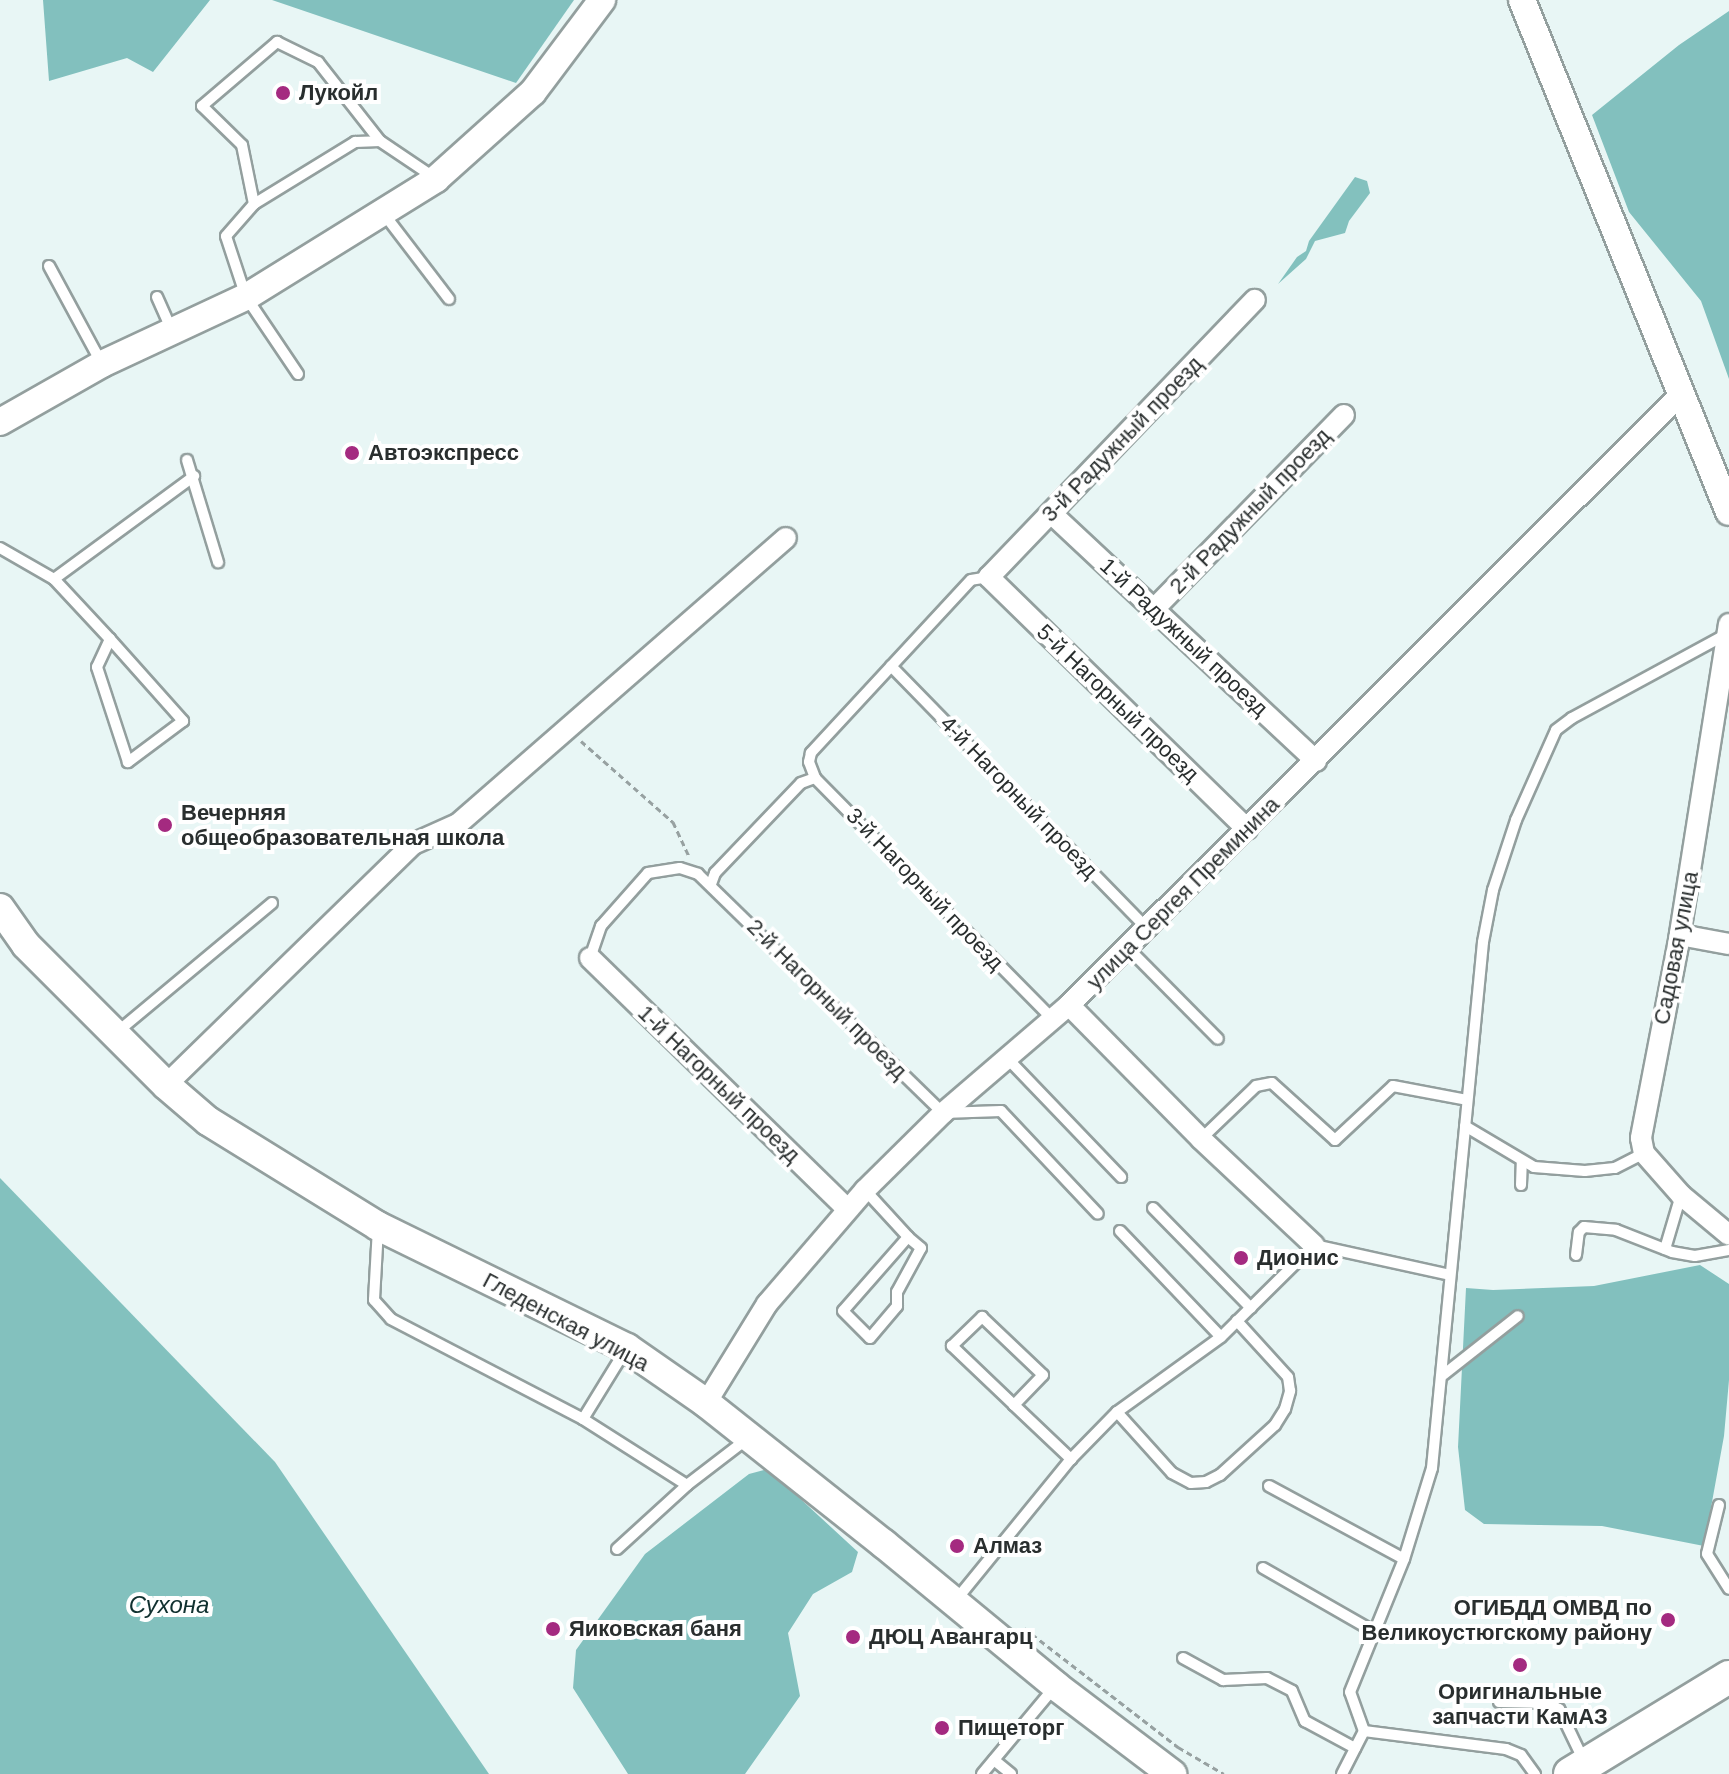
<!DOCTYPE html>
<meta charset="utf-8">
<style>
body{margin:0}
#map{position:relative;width:1729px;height:1774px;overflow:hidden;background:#e8f6f5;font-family:Helvetica,sans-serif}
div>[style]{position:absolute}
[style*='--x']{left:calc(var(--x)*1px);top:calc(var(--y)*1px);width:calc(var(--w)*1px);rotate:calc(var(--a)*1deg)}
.forest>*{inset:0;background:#82c0be}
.water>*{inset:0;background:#83c1be}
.path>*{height:3px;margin-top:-1.5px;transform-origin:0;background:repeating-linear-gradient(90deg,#97a1a1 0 6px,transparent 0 10px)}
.roads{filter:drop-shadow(2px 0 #939f9e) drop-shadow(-2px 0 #939f9e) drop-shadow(0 2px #939f9e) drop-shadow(0 -2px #939f9e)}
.service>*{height:10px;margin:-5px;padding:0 5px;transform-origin:5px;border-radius:5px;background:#fff}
.minor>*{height:20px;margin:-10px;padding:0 10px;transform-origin:10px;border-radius:10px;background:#fff}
.tertiary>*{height:26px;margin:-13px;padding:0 13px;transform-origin:13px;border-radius:13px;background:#fff}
.secondary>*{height:28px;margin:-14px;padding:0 14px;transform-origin:14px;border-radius:14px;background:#fff}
.primary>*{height:32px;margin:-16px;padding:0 16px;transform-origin:16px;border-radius:16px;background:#fff}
.dots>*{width:22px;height:22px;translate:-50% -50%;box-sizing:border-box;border:4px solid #fff;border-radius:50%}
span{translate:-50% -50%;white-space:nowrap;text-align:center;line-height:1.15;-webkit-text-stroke:8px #fff;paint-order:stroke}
.poi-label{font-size:22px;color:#292e2e;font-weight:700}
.left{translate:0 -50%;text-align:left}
.right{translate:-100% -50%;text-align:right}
.street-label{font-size:22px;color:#292e2e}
.water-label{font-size:24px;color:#10302f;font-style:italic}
</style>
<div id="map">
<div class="forest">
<i style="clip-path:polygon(43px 0,210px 0,153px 72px,127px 58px,49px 81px)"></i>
<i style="clip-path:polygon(272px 0,574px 0,516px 83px)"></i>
<i style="clip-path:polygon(1729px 11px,1729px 379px,1701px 301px,1629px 212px,1592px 115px,1679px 45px)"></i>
<i style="clip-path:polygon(1700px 1265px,1729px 1284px,1729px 1380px,1724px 1436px,1704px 1546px,1602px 1526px,1484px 1524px,1465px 1510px,1458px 1447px,1466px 1288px,1493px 1290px,1594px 1286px)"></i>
<i style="clip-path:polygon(768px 1469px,858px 1552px,852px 1572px,813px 1594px,788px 1633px,800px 1696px,745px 1774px,628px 1774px,573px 1688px,576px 1650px,645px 1554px,749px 1474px)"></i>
</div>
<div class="water">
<i style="clip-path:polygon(1355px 177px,1367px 181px,1370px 193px,1349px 221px,1345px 233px,1315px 241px,1306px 259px,1278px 284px,1297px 257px,1306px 251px,1309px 241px)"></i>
<i style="clip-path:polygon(0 1178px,275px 1462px,489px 1774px,0 1774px)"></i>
</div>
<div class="path">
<i style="--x:581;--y:741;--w:123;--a:41.4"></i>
<i style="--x:673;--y:822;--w:38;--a:65"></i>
<i style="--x:1024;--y:1628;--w:195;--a:37.7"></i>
<i style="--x:1178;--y:1747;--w:53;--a:30.4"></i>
</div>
<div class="roads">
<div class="service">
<i style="--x:254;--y:204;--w:60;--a:-101.5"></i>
<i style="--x:242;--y:145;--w:56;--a:-135.7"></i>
<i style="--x:202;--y:106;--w:99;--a:-40.5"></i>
<i style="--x:277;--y:42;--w:46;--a:26"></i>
<i style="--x:318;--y:62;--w:100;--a:51.9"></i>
<i style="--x:384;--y:214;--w:107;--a:52.6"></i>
<i style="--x:49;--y:266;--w:109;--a:61.6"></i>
<i style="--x:157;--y:297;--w:35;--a:66"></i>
<i style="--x:298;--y:374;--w:93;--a:-124"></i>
<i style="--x:246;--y:297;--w:64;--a:-108.2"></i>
<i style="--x:226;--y:236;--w:43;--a:-48.8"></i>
<i style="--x:254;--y:204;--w:119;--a:-31.5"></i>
<i style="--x:355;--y:142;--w:25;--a:-2"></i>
<i style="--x:380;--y:141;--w:66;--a:33.9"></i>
<i style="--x:187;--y:460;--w:107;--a:73.1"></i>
<i style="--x:0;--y:548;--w:62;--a:29.9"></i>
<i style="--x:54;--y:579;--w:82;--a:47"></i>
<i style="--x:110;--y:639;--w:110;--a:48.3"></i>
<i style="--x:183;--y:721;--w:69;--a:143.3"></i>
<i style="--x:128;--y:762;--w:100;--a:-108.1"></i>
<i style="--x:97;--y:667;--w:31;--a:-65"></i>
<i style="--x:989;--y:577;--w:18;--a:171"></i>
<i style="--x:971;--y:580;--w:236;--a:132.8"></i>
<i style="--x:811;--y:753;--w:9;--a:103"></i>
<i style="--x:809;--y:762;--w:17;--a:69"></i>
<i style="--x:815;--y:778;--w:339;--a:45.4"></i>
<i style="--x:54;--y:579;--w:174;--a:-36.3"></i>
<i style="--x:891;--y:666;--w:366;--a:45.7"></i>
<i style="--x:711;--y:884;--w:12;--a:-70"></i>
<i style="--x:715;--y:873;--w:124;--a:-46.3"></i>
<i style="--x:801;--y:783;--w:15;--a:-20"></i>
<i style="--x:1127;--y:947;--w:129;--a:45.3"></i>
<i style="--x:590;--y:958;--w:34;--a:-71"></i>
<i style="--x:601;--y:926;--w:71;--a:-48.4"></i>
<i style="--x:648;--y:873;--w:32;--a:-9"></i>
<i style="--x:680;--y:868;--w:19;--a:18"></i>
<i style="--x:698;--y:874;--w:342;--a:44.3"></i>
<i style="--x:943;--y:1113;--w:58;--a:-2"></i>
<i style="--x:1001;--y:1111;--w:141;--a:46.7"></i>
<i style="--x:116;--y:1033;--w:203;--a:-39.8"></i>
<i style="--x:1007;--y:1058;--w:165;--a:46.2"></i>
<i style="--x:1465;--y:1126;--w:80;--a:30.7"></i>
<i style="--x:1534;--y:1167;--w:51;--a:4.5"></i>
<i style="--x:1585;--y:1171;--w:30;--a:-6"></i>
<i style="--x:1615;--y:1168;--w:33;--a:-27"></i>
<i style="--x:1201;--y:1139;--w:76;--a:-43.9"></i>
<i style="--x:1256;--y:1086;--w:16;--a:-11"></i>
<i style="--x:1272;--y:1083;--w:85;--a:42.1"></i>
<i style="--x:1335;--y:1140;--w:79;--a:-43"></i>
<i style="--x:1393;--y:1086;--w:75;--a:10.7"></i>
<i style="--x:1521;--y:1185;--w:24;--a:-88"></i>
<i style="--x:865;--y:1190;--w:64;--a:47.5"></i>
<i style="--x:908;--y:1237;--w:98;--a:131.3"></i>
<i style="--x:843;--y:1311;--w:38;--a:45"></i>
<i style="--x:870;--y:1338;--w:42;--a:-49.8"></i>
<i style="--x:897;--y:1306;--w:14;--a:-90"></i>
<i style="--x:897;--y:1292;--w:50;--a:-61.4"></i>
<i style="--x:921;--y:1248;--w:17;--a:-140"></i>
<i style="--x:1153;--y:1208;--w:140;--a:45.6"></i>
<i style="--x:378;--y:1228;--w:72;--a:93.2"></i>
<i style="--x:374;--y:1300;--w:25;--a:48"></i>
<i style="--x:391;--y:1319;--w:216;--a:27.5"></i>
<i style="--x:583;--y:1419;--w:123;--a:32.4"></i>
<i style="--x:1120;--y:1231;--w:146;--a:46.4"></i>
<i style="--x:1665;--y:1249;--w:56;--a:-73.5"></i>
<i style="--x:1576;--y:1255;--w:23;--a:-83"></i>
<i style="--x:1579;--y:1232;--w:7;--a:-45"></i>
<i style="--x:1584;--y:1227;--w:32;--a:5"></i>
<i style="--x:1616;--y:1230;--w:60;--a:21.4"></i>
<i style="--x:1672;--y:1252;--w:23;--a:10"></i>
<i style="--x:1695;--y:1256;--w:35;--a:-10"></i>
<i style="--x:1443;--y:1375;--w:95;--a:-38.2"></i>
<i style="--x:1014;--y:1405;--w:86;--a:-136.4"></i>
<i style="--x:952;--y:1346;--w:42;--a:-44"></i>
<i style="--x:982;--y:1317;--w:84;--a:43.6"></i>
<i style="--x:1043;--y:1375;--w:42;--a:134"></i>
<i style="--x:1014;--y:1405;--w:79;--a:43.5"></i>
<i style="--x:1117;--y:1412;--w:82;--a:48"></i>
<i style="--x:1172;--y:1473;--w:21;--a:28"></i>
<i style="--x:1191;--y:1483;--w:15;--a:-4"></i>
<i style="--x:1206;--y:1482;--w:16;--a:-27"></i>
<i style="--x:1220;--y:1475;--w:74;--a:-42.3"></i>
<i style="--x:1275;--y:1425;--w:19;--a:-58"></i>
<i style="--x:1285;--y:1409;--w:19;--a:-74"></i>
<i style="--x:1290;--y:1391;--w:14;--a:-98"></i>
<i style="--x:1288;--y:1377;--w:76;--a:-132.3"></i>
<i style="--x:583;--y:1419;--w:82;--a:-58.4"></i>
<i style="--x:1269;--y:1486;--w:153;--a:28.4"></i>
<i style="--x:1719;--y:1505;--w:50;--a:103.8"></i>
<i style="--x:1707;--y:1554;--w:41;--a:57.8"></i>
<i style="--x:617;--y:1549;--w:95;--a:-42.4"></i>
<i style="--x:687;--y:1485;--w:76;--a:-37.5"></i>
<i style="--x:1263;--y:1568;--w:127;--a:29.8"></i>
<i style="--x:956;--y:1600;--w:182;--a:-50.8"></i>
<i style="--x:1071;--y:1459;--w:66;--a:-45.6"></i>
<i style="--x:1117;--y:1412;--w:128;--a:-35.8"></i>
<i style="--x:1221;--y:1337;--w:131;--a:-44.7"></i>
<i style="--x:1314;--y:1245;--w:139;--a:12.4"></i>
<i style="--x:1183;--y:1658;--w:46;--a:28.8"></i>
<i style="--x:1223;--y:1680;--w:44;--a:-2.6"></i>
<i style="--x:1267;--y:1678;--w:28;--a:27"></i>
<i style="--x:1292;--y:1691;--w:33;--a:67"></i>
<i style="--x:1305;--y:1721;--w:57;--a:28.4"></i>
<i style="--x:1499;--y:1702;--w:49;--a:1.2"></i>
<i style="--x:1548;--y:1703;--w:13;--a:29"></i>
<i style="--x:1559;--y:1709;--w:55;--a:64.4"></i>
<i style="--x:1364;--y:1731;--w:143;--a:7.2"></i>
<i style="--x:1506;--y:1749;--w:16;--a:22"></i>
<i style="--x:1521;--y:1755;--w:24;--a:54"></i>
<i style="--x:994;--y:1760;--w:22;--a:39"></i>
<i style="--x:982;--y:1774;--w:112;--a:-50.1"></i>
<i style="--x:1342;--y:1774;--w:48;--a:-62.9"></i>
<i style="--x:1364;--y:1731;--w:41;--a:-109.7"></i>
<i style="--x:1350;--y:1692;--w:144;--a:-67.9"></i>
<i style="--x:1404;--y:1559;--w:95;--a:-72.9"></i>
<i style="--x:1432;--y:1468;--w:528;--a:-84.46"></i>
<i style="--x:1483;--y:942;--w:53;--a:-79.1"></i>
<i style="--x:1493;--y:890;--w:74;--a:-71.8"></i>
<i style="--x:1516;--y:820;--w:98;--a:-66"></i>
<i style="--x:1556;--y:730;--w:20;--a:-37"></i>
<i style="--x:1572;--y:718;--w:174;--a:-28.5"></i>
</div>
<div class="minor">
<i style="--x:1051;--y:513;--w:363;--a:43.1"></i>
<i style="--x:1155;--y:608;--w:270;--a:-45.6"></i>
<i style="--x:1729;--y:624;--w:315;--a:99"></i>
<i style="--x:1680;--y:935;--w:207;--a:100.9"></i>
<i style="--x:1641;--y:1138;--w:15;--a:79"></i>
<i style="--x:1644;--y:1153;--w:56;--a:48.6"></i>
<i style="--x:1681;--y:1195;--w:62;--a:39.8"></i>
<i style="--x:1247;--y:829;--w:361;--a:-135.7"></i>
<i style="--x:989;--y:577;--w:384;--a:-46.2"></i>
<i style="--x:1680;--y:935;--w:50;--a:10.4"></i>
<i style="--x:590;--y:958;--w:359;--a:44.3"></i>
<i style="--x:1069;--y:1005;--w:188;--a:45.4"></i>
<i style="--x:1201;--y:1139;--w:155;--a:43.2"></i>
<i style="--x:166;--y:1085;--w:345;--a:-44.3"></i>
<i style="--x:413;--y:844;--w:49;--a:-24"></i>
<i style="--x:458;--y:824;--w:435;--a:-41.1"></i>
<i style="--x:706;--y:1403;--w:116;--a:-58.4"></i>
<i style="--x:767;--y:1304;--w:150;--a:-49.3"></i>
<i style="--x:865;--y:1190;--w:110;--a:-44.6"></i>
<i style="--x:943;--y:1113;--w:166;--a:-40.6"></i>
<i style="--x:1069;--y:1005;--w:862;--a:-44.95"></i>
</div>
<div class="tertiary">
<i style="--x:1522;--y:0;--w:552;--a:67.99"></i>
<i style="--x:0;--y:422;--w:117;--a:-29.6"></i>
<i style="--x:102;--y:364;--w:159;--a:-25"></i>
<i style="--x:246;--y:297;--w:224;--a:-31.8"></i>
<i style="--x:436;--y:179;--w:130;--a:-41.9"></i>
<i style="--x:533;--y:92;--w:115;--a:-53.1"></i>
</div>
<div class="secondary">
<i style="--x:0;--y:908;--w:45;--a:54.9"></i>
<i style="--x:26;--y:945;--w:198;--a:45"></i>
<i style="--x:166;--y:1085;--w:55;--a:40.6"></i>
<i style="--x:208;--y:1121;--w:200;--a:31.7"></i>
<i style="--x:378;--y:1226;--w:277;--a:26.1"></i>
<i style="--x:627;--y:1348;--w:96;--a:34.8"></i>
<i style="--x:706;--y:1403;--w:227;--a:38.4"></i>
<i style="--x:884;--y:1544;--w:223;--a:39.5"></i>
<i style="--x:1056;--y:1686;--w:146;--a:37.2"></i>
</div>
<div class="primary">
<i style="--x:1570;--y:1774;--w:186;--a:-31.4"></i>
</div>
</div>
<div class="dots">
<i style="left:283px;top:93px;background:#a42a80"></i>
<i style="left:352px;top:453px;background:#a42a80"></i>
<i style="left:165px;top:825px;background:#a42a80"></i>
<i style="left:1241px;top:1258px;background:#a42a80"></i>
<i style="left:957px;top:1546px;background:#a42a80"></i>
<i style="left:1668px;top:1620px;background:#a42a80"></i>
<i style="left:553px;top:1629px;background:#a42a80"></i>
<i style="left:853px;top:1637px;background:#a42a80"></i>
<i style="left:1520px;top:1665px;background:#a42a80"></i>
<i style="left:942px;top:1728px;background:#a42a80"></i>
</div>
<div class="poi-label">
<span class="left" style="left:299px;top:93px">Лукойл</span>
<span class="left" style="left:368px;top:453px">Автоэкспресс</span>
<span class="left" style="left:181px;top:825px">Вечерняя<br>общеобразовательная школа</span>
<span class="left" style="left:1257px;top:1258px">Дионис</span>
<span class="left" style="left:973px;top:1546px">Алмаз</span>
<span class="right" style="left:1652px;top:1620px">ОГИБДД ОМВД по<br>Великоустюгскому району</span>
<span class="left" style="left:569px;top:1629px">Яиковская баня</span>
<span class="left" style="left:869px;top:1637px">ДЮЦ Авангарц</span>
<span style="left:1520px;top:1704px">Оригинальные<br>запчасти КамАЗ</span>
<span class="left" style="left:958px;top:1728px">Пищеторг</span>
</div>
<div class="street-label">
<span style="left:1122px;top:439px;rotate:-46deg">3-й Радужный проезд</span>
<span style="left:1250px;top:511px;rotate:-46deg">2-й Радужный проезд</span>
<span style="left:1184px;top:637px;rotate:43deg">1-й Радужный проезд</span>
<span style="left:1118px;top:703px;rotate:44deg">5-й Нагорный проезд</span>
<span style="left:1019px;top:797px;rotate:46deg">4-й Нагорный проезд</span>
<span style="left:925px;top:889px;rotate:46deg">3-й Нагорный проезд</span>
<span style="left:1183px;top:893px;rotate:-45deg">улица Сергея Преминина</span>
<span style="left:1676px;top:948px;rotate:-79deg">Садовая улица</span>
<span style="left:827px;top:999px;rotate:45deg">2-й Нагорный проезд</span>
<span style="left:719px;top:1084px;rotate:44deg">1-й Нагорный проезд</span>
<span style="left:566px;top:1322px;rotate:28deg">Гледенская улица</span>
</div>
<div class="water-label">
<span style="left:169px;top:1605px">Сухона</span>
</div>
</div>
